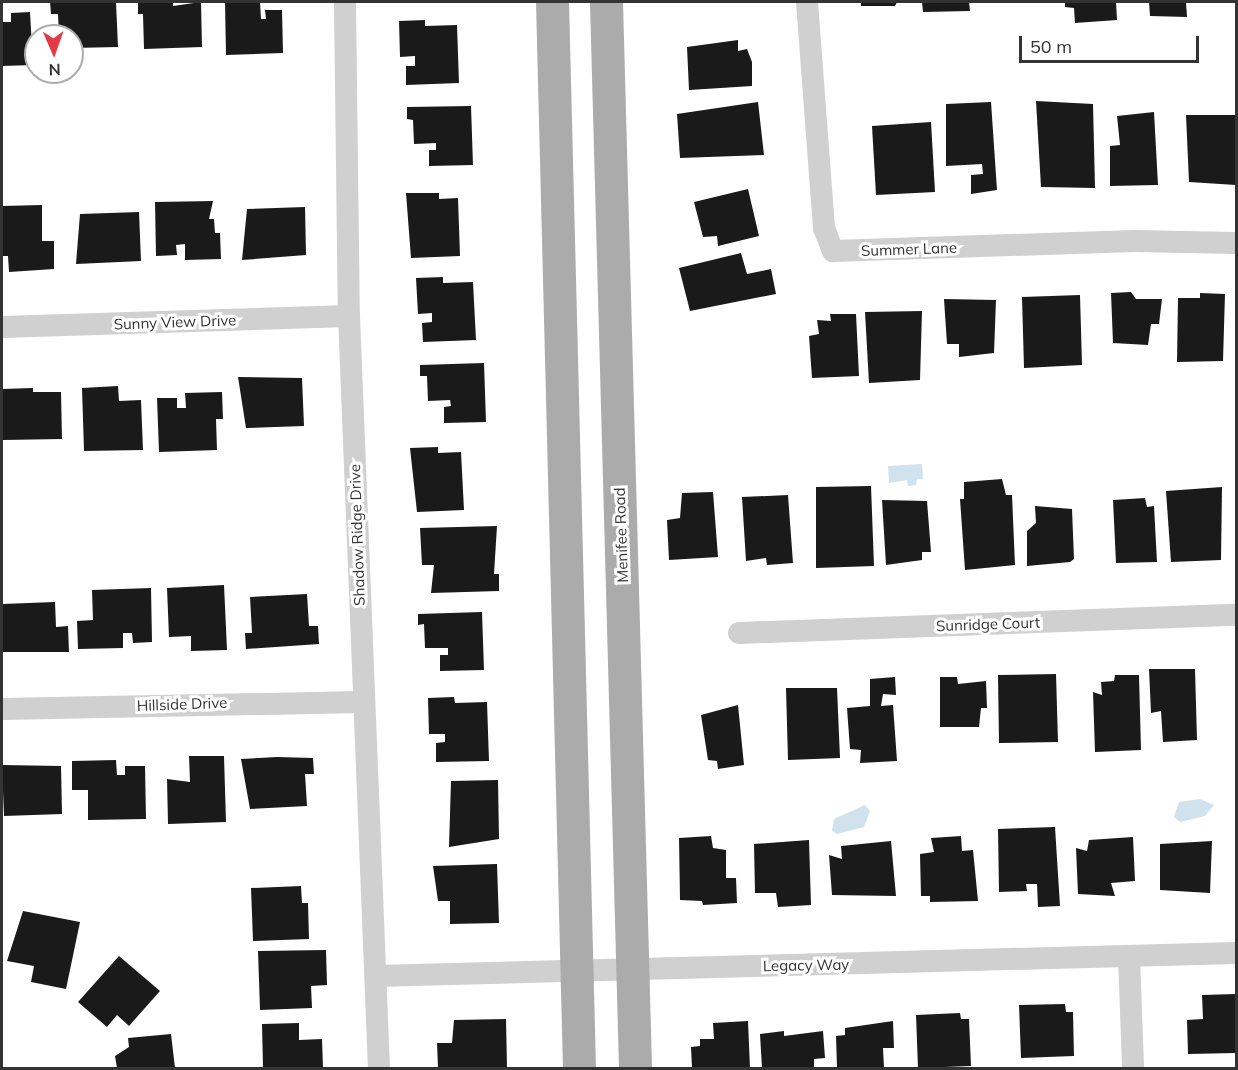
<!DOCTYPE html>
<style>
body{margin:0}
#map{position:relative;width:1238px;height:1070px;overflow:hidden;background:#fff;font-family:Mulish,sans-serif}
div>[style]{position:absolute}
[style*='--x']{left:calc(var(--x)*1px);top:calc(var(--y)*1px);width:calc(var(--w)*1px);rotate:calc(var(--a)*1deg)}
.water>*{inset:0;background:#cfe2ee}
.building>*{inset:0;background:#1a1a1a}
.minor>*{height:22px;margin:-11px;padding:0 11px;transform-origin:11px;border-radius:11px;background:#d0d0d0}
.primary>*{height:33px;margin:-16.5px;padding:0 16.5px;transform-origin:16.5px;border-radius:16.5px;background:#ababab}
span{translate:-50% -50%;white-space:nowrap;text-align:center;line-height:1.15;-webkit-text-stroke:6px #fff;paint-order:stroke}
.street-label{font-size:15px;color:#333}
.frame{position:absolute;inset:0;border:3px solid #333;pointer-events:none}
.north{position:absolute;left:24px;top:24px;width:60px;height:60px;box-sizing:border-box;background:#fff;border:2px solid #adadad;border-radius:50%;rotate:178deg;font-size:16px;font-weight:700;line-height:24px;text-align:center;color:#333}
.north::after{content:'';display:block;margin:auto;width:21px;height:27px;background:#e63946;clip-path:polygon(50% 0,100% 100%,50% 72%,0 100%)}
.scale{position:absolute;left:1019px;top:36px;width:180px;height:27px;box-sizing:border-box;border:3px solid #333;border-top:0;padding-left:8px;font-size:18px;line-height:21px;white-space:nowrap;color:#333;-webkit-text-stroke:4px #fff;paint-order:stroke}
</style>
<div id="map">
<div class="water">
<i style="clip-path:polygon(922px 464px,923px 479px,917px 479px,916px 485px,908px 486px,907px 480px,889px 483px,888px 466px)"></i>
<i style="clip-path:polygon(1200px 799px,1214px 805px,1205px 816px,1180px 822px,1174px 817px,1179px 802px)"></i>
<i style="clip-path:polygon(865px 805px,870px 811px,864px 827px,837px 834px,832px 831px,834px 819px)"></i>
</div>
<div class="building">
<i style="clip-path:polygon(50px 2px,116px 2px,118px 47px,72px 48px,72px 36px,59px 36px,58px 14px,51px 14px)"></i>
<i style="clip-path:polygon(138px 2px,173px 2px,173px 6px,201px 2px,202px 47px,144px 49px,143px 14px,138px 14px)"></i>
<i style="clip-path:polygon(225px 2px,260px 2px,261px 19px,266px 19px,265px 10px,282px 10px,283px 53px,226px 55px)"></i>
<i style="clip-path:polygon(861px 2px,897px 2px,895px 6px,861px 6px)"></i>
<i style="clip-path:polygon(922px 2px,969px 2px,970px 11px,923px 12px)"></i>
<i style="clip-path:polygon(1065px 2px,1116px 2px,1117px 20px,1075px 23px,1074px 8px,1065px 7px)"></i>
<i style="clip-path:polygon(1149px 2px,1186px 2px,1187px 17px,1150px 16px)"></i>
<i style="clip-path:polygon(30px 12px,33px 65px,2px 66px,2px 22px,11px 22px,11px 13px)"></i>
<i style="clip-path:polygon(425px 20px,425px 26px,457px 25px,459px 83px,406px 85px,406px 66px,415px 66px,415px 56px,400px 57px,399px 21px)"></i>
<i style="clip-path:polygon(738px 40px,738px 51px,747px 49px,752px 62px,752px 86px,689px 90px,687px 47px)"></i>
<i style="clip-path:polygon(1036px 101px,1093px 104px,1095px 188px,1041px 187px)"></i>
<i style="clip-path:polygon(758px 102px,764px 155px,680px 158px,677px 114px)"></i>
<i style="clip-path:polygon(991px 102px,997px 190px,971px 194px,971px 175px,983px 174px,982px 164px,946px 166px,946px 104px)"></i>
<i style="clip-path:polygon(471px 106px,473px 165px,429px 166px,429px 150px,436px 150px,436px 143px,414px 144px,413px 120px,407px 119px,407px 107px)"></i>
<i style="clip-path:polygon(1154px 112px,1158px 185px,1110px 186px,1110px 146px,1120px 145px,1117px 116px)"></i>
<i style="clip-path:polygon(1186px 115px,1236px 115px,1236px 185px,1189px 182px)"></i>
<i style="clip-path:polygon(931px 122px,935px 192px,876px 195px,872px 126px)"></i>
<i style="clip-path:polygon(748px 189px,759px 236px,718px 246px,717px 236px,703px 237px,694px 202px)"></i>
<i style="clip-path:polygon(406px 193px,439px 193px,439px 199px,458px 198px,460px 256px,411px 258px)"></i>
<i style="clip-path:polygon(213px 201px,209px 219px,214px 219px,215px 233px,220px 233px,221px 259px,185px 260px,185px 244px,176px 245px,177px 255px,156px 256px,155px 202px)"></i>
<i style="clip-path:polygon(42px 205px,42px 241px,54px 241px,54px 269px,9px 272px,8px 256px,2px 256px,2px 206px)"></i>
<i style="clip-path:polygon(305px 207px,306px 255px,242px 260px,247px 209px)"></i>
<i style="clip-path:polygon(139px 212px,141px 261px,76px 264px,80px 214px)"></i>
<i style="clip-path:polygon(741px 253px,747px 274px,771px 269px,776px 294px,690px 311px,679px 268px)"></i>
<i style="clip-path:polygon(443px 277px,443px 283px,473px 282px,476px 340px,423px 342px,422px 323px,432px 322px,432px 313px,418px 314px,416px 278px)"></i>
<i style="clip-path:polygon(1131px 292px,1136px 299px,1162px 299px,1159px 324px,1151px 324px,1148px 345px,1113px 343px,1111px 293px)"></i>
<i style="clip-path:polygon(1200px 293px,1225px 294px,1223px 361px,1177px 362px,1178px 298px,1200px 298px)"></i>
<i style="clip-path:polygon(1080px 295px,1082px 365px,1024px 368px,1022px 297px)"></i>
<i style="clip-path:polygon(944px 299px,996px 300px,994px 353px,959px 357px,959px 344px,947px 344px)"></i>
<i style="clip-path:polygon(922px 311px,920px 380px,869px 383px,865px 312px)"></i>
<i style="clip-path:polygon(830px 314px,856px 314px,859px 376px,812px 378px,809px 336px,819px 334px,817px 320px,831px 321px)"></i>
<i style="clip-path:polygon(484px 363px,486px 422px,444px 423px,444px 407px,451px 406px,450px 400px,428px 401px,427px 376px,420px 376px,420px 365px)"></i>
<i style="clip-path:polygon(238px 377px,302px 378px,304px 426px,246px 428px)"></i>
<i style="clip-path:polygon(118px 386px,119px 401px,141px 400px,143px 450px,84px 451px,82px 388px)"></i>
<i style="clip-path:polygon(33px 388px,33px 392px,61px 392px,62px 439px,3px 440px,2px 389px)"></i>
<i style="clip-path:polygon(222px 392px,223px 419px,216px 419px,217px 450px,159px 452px,157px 398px,177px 398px,177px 408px,186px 408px,185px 393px)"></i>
<i style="clip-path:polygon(438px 447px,438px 453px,461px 452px,464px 510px,417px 512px,410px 448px)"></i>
<i style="clip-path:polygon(1002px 479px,1006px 495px,1012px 495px,1015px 565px,965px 570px,960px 499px,964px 499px,964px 482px)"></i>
<i style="clip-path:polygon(871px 486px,874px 566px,816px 568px,816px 487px)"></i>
<i style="clip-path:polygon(1222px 487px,1221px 560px,1171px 562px,1166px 491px)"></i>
<i style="clip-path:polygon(713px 492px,718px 557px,669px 560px,667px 520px,680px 518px,682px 493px)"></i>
<i style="clip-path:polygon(788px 495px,793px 563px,767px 565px,766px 558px,746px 561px,742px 497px)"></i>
<i style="clip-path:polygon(1145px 498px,1147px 507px,1154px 506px,1157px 562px,1116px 563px,1113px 500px)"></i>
<i style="clip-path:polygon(882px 500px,927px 501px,931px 552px,922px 552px,922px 560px,886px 565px)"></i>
<i style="clip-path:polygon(1035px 506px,1072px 509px,1074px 559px,1070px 562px,1027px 566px,1027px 531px,1036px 523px)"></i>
<i style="clip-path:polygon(497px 526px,494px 574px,499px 574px,499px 591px,431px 593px,434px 565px,422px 565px,420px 528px)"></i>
<i style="clip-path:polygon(224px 585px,227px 650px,191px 651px,191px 636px,169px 637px,167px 588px)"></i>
<i style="clip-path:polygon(151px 588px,152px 642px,133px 643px,132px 633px,123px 633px,123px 648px,78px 649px,77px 621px,93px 620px,92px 590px)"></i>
<i style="clip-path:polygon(307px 594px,309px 626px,318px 626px,319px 644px,246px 649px,245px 633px,252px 633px,250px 597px)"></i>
<i style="clip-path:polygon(55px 602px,56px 627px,68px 626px,69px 652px,2px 652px,2px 604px)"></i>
<i style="clip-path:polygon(482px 612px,484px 670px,440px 671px,440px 655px,448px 655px,448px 648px,425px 648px,424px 624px,418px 625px,418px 614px)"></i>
<i style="clip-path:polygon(1149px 669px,1195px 669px,1197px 740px,1163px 742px,1161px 711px,1151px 713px)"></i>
<i style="clip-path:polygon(1056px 674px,1058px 742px,999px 743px,998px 675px)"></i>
<i style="clip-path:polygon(1115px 675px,1139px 675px,1141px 750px,1095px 752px,1093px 692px,1102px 695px,1101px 682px,1114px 681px)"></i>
<i style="clip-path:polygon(895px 677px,896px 695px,883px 694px,881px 706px,893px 705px,897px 761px,860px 763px,861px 750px,850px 749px,847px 708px,870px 706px,870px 679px)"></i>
<i style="clip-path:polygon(940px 677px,957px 677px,958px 684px,986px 681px,987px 708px,981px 708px,979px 727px,940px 727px)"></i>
<i style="clip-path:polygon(786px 688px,837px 688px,840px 758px,788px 760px)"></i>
<i style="clip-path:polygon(454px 697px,455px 703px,487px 702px,489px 761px,436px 762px,436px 743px,445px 742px,445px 734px,429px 734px,428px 698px)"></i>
<i style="clip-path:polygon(738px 705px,744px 765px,718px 769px,717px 761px,708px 760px,701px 715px)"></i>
<i style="clip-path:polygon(189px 756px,224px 756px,226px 822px,168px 824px,167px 779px,190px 782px)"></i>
<i style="clip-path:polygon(277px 757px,313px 758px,314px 774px,305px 774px,307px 806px,250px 809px,241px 759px)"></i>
<i style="clip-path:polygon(116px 760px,117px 775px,125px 775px,125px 766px,145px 766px,146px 819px,88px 820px,88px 790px,72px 790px,72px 761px)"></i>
<i style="clip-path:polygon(2px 765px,61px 766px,62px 814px,4px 816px)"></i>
<i style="clip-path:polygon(498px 780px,499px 839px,449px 847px,451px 781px)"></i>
<i style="clip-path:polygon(1055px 827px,1060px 906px,1038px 907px,1037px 884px,1026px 884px,1027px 891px,999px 892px,998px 829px)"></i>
<i style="clip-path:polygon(711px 836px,713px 848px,726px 850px,726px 878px,736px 878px,737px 903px,703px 905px,702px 901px,680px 900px,679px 838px)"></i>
<i style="clip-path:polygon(961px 836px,962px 851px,973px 850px,978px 901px,930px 902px,930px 896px,921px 896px,920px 854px,934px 852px,931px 838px)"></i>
<i style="clip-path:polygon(1133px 837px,1135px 881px,1111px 883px,1115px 896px,1078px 894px,1076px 848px,1087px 851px,1089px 840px)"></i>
<i style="clip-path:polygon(809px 840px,811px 905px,778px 907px,776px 893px,755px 893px,754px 844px)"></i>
<i style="clip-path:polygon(891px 841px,896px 896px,832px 895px,829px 855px,842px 859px,841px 846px)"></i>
<i style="clip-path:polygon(1212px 841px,1210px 893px,1160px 890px,1160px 844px)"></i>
<i style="clip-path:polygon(497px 864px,499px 923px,450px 924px,450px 901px,438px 901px,433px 866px)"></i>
<i style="clip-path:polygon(301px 886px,302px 903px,308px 903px,309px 939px,253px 941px,251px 888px)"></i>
<i style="clip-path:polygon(23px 911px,80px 922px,66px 989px,31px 982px,34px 966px,7px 961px)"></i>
<i style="clip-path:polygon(326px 950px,327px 985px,311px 986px,312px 1008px,260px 1010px,258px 951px)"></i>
<i style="clip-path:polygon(119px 956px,160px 991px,129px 1026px,117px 1015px,107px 1027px,78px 1002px)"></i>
<i style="clip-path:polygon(1236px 994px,1236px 1053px,1188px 1054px,1187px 1020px,1203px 1019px,1202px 995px)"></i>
<i style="clip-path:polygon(1065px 1004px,1066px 1012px,1073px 1012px,1074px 1056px,1021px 1058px,1019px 1005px)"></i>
<i style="clip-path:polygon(960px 1013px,961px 1019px,969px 1019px,971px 1066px,918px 1068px,916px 1015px)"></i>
<i style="clip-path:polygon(506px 1019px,507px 1068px,438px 1068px,437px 1043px,452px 1043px,454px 1020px)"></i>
<i style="clip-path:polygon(748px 1021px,750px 1068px,692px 1068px,691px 1047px,700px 1046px,700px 1039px,714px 1039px,713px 1023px)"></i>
<i style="clip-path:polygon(893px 1021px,894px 1048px,883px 1048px,884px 1068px,837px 1068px,836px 1036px,845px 1035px,845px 1028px)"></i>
<i style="clip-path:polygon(299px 1023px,299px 1040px,322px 1039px,323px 1068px,263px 1068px,262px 1024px)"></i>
<i style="clip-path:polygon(784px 1031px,784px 1036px,823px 1031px,825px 1058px,814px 1059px,814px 1068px,762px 1068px,760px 1034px)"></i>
<i style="clip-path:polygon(171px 1034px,175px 1068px,117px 1068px,115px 1056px,129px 1047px,128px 1038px)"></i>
</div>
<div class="minor">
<i style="--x:345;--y:2;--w:314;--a:89.3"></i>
<i style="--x:349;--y:316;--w:753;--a:87.72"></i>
<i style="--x:807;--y:2;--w:227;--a:85.7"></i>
<i style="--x:824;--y:228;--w:25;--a:69"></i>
<i style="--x:833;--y:251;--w:301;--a:-1.9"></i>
<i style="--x:1134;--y:241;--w:102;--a:1.1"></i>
<i style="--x:2;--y:327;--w:347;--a:-1.8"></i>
<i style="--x:739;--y:633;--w:497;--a:-2.1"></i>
<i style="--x:2;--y:709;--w:361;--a:-1.1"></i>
<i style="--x:1129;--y:957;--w:111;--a:87.9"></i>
<i style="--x:376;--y:976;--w:860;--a:-1.53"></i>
</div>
<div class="primary">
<i style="--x:552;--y:2;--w:1066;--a:88.55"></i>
<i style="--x:606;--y:2;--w:1066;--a:88.44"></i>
</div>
<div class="street-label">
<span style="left:909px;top:249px;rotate:-2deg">Summer Lane</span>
<span style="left:175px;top:322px;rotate:-2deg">Sunny View Drive</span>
<span style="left:357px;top:535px;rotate:-92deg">Shadow Ridge Drive</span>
<span style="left:621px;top:535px;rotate:-92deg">Menifee Road</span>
<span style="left:988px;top:624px;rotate:-2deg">Sunridge Court</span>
<span style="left:182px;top:704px;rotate:-2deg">Hillside Drive</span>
<span style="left:806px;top:965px;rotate:-1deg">Legacy Way</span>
</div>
<div class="frame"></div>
<div class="north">N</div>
<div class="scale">50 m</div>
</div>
